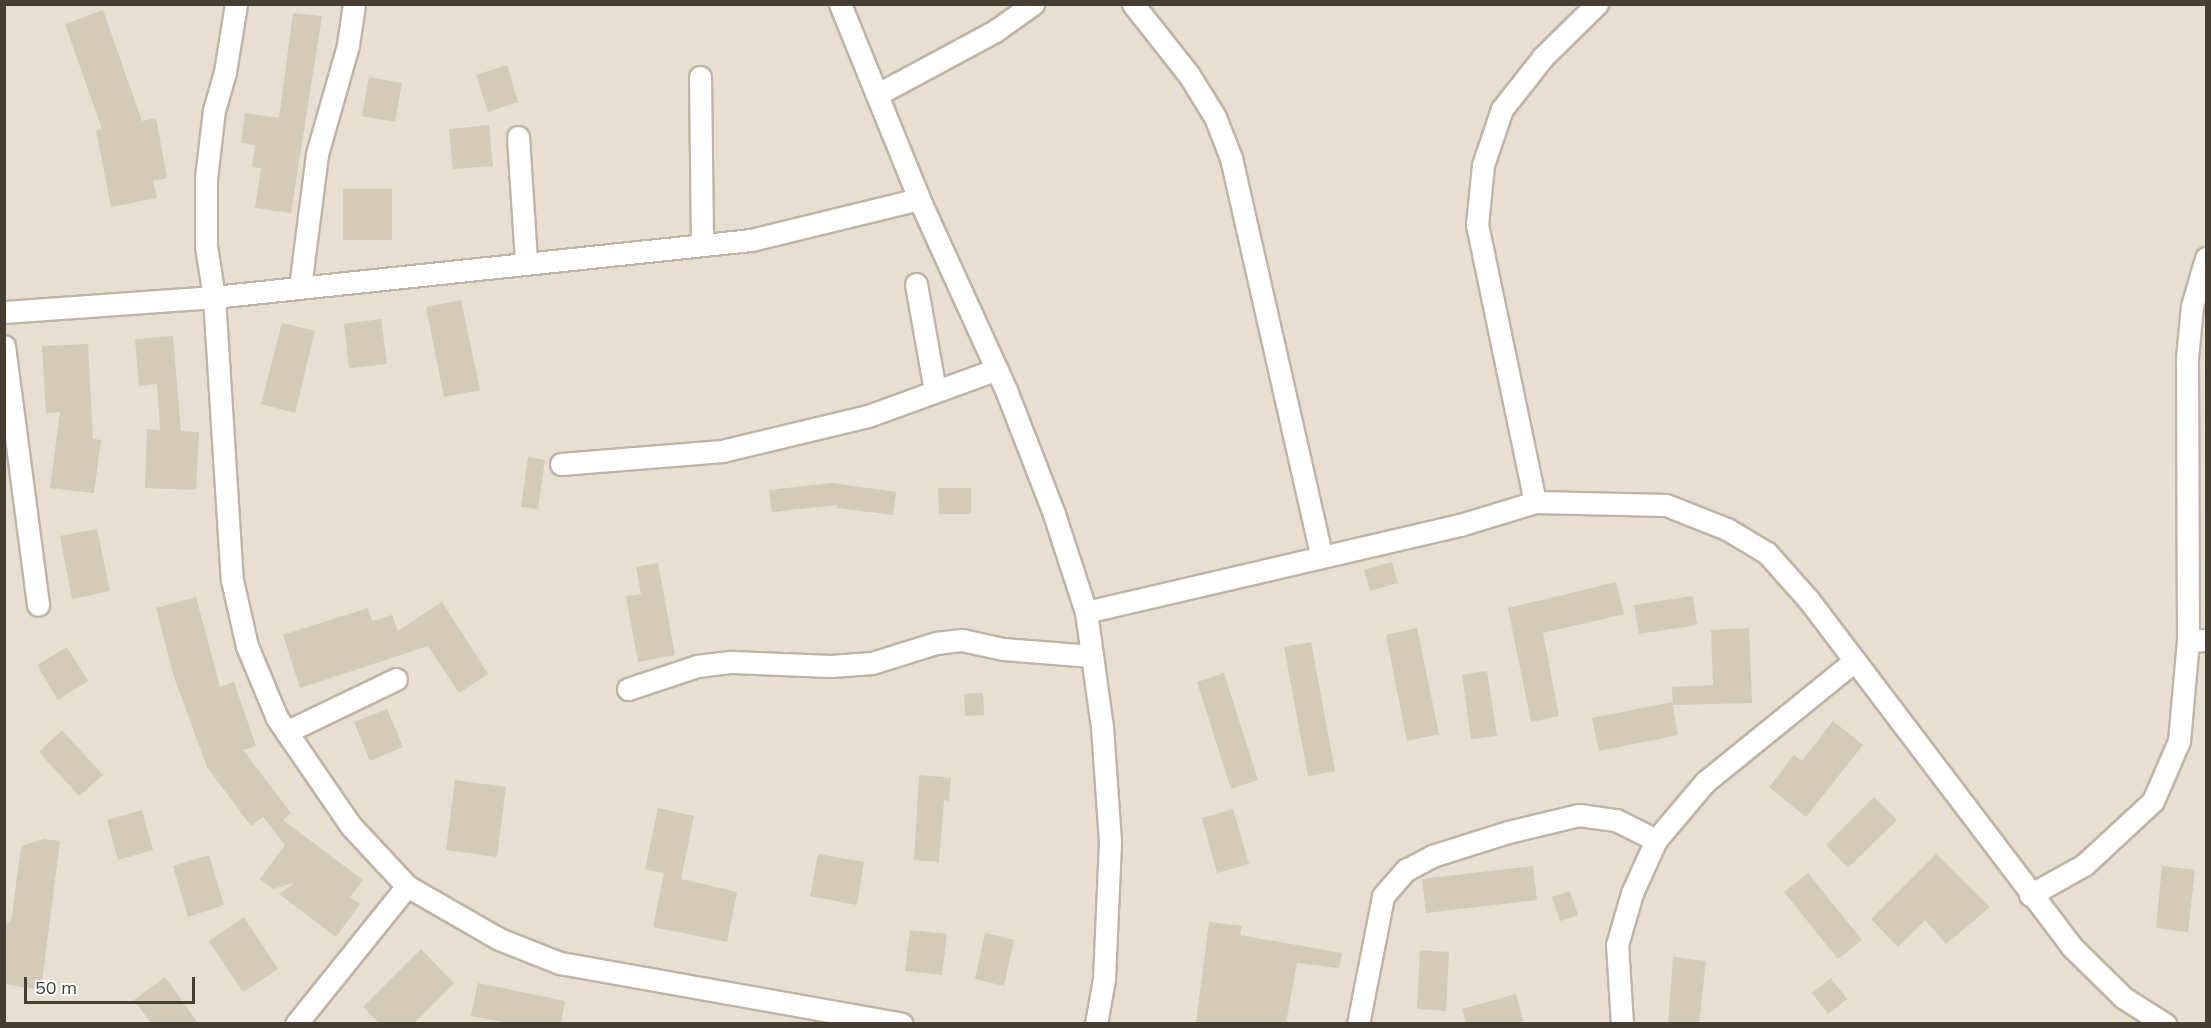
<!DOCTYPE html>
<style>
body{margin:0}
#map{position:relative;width:2211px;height:1028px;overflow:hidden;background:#f3eee4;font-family:Mulish,sans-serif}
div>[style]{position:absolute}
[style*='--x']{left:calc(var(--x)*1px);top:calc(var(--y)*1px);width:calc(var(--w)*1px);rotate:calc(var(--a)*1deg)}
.residential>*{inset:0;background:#e7dfd1}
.building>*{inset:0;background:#d5c9b8}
.roads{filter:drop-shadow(2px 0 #bfb5a6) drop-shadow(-2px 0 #bfb5a6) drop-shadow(0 2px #bfb5a6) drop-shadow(0 -2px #bfb5a6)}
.street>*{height:21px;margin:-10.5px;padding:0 10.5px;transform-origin:10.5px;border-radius:10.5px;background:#fff}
span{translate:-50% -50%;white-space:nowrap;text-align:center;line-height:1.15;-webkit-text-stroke:5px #fff;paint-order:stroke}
.frame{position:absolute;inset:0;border:6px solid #453e33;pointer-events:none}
.scale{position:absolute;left:24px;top:977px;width:171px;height:27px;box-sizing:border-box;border:3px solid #453e33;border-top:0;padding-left:8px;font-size:18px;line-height:21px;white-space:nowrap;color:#453e33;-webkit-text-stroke:4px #fff;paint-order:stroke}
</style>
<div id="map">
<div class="residential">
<i style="clip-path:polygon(5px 5px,2206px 5px,2206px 1023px,5px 1023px)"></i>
</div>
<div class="building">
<i style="clip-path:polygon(103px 10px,142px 121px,156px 118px,167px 178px,153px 181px,157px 198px,111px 207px,96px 130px,102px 129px,65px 24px)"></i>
<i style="clip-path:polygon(293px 13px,322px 16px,291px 213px,255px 208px,261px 168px,252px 167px,255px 145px,241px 143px,245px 113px,279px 118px)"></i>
<i style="clip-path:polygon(507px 65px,518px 102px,488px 112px,476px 75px)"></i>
<i style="clip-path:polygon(369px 77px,402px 83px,395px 122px,362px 116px)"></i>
<i style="clip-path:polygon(489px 125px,493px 166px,453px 169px,449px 129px)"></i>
<i style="clip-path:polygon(343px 189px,392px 189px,392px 240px,343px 240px)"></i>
<i style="clip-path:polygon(461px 300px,480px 390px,444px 397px,426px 307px)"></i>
<i style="clip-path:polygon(381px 319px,387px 364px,349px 368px,344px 324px)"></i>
<i style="clip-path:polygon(282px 323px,315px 331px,295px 413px,261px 404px)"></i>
<i style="clip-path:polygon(173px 336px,181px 431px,199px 432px,196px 490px,145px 488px,147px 429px,160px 430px,157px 384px,139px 386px,135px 339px)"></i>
<i style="clip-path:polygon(88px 344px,93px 439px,101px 440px,94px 493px,50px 488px,60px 412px,46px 413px,42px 346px)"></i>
<i style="clip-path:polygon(528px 457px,545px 460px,538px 509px,521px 507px)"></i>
<i style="clip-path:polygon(832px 483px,896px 492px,893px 515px,837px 508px,837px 505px,772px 512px,769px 490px)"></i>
<i style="clip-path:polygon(938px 488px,971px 488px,971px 514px,939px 514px)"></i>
<i style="clip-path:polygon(97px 529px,110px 591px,72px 599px,60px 536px)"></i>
<i style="clip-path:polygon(1392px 562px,1398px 583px,1370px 591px,1364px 570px)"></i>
<i style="clip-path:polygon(658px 563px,675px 655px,638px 662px,626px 596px,641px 594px,636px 567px)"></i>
<i style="clip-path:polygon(1616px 582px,1624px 614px,1543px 633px,1559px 716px,1531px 722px,1508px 608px)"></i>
<i style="clip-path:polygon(1693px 596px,1697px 625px,1639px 634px,1634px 605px)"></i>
<i style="clip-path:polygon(196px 597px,220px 687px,234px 682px,256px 746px,243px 750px,291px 813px,283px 820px,363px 880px,350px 897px,360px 904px,336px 937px,279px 894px,296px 882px,273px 889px,260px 879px,285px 845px,263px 817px,251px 826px,207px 767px,174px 677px,156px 608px)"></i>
<i style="clip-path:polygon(442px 602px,488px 674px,459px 693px,428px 646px,300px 688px,283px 635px,368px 608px,372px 621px,392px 615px,398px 631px)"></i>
<i style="clip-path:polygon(1417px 628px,1439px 734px,1407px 741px,1386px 635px)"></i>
<i style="clip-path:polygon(1749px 628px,1752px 703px,1673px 705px,1672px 687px,1713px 685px,1711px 630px)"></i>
<i style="clip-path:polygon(1311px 642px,1335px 771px,1308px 776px,1284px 647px)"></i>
<i style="clip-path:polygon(67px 647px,88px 681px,58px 700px,37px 665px)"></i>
<i style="clip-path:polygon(1487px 671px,1497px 736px,1471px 739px,1462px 675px)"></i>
<i style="clip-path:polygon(1224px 673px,1258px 780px,1231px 789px,1197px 682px)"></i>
<i style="clip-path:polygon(983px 693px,984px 715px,965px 716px,964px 694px)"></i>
<i style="clip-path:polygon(1672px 702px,1678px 735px,1599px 751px,1592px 718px)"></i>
<i style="clip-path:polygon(387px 709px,403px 747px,370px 761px,354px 722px)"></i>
<i style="clip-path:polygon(1833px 721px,1863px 745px,1806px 817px,1769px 787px,1794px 755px,1802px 761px)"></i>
<i style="clip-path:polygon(62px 730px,103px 775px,79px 796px,39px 752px)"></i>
<i style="clip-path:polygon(919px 775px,951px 778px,949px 801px,944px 800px,939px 862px,914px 860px)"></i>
<i style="clip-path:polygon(455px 780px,506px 787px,497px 857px,446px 850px)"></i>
<i style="clip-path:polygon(1874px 797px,1897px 820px,1848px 868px,1826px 845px)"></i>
<i style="clip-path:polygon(658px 808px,694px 816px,681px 879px,737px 892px,727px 942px,653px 927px,664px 873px,645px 869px)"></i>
<i style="clip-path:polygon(1233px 809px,1249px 864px,1217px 873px,1202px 818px)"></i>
<i style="clip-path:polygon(142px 810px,153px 850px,118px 860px,107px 820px)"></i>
<i style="clip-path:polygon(44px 839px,60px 841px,41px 990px,4px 984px,4px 939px,7px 922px,11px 923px,21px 846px)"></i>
<i style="clip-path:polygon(818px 854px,864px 862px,857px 905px,810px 896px)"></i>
<i style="clip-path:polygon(1936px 854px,1990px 907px,1946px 944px,1925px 920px,1898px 947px,1871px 919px)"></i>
<i style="clip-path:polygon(209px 855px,224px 905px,188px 917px,173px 866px)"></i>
<i style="clip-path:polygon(1533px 866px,1537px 900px,1426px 913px,1422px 879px)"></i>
<i style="clip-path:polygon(2162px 866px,2195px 870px,2188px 932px,2156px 928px)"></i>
<i style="clip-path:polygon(1808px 873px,1862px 940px,1838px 959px,1784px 892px)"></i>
<i style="clip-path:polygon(1570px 891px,1578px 915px,1560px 921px,1552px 897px)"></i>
<i style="clip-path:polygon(244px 917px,278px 969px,243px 992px,209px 941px)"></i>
<i style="clip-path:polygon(1209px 922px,1242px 926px,1240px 935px,1342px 953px,1339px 968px,1297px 963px,1286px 1023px,1196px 1023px)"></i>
<i style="clip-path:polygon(910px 930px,947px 934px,942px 975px,905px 971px)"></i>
<i style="clip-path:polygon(985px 933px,1014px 940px,1004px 986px,975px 979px)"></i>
<i style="clip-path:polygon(421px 949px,454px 983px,414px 1023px,379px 1023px,363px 1007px)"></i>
<i style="clip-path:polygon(1420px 950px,1449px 952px,1446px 1011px,1417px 1009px)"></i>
<i style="clip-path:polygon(1673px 957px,1706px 961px,1699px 1023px,1668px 1023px)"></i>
<i style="clip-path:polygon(165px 977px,198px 1023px,151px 1023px,134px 1000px)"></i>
<i style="clip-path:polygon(1831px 978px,1847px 999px,1828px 1014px,1812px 993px)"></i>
<i style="clip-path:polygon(478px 983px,565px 1001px,561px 1023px,509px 1023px,471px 1016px)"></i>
<i style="clip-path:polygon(1516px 994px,1524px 1023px,1466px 1023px,1462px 1009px)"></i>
</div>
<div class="roads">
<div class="street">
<i style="--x:236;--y:4;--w:69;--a:99.2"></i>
<i style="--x:225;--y:72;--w:40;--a:106"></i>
<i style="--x:214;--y:110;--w:68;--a:96.7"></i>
<i style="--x:206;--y:178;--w:68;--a:90"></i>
<i style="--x:206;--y:246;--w:52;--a:81.1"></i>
<i style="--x:214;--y:297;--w:284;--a:86.4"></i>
<i style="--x:232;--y:580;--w:68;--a:77.2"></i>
<i style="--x:247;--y:646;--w:78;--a:67.4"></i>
<i style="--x:277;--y:718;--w:131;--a:55.6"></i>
<i style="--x:351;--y:826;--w:82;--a:47"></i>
<i style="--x:407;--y:886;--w:106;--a:29.9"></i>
<i style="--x:499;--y:939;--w:66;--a:21.5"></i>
<i style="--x:560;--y:963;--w:347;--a:10.1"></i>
<i style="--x:840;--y:4;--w:210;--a:67.9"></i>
<i style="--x:919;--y:199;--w:210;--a:65.5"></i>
<i style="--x:1006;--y:390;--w:133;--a:68.8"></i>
<i style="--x:1054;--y:514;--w:103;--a:71.9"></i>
<i style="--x:1086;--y:612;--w:116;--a:82.1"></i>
<i style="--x:1102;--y:727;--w:115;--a:86"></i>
<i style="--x:1110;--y:842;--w:137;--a:92.5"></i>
<i style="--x:1104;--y:979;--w:46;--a:100.1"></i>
<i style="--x:1133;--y:4;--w:90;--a:51.7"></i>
<i style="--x:1189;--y:75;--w:49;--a:58.2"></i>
<i style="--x:1215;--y:117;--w:44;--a:68.7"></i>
<i style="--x:1231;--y:158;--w:406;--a:77.2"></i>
<i style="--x:700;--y:77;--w:167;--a:89.3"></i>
<i style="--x:878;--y:94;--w:133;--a:-28.3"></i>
<i style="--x:995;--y:31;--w:47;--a:-35.4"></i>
<i style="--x:518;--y:137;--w:125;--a:86.3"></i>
<i style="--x:916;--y:284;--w:109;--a:79.9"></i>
<i style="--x:300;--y:287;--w:134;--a:-82.7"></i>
<i style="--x:317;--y:154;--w:113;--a:-74.1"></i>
<i style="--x:348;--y:45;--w:41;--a:-81.7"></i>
<i style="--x:4;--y:312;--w:211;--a:-4.1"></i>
<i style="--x:214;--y:297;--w:540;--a:-6.06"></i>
<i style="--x:751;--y:240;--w:173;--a:-13.7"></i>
<i style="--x:4;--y:346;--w:261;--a:82.5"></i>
<i style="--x:561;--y:464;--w:162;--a:-4.6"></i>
<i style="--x:722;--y:451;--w:150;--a:-13.5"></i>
<i style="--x:868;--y:416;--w:137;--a:-20"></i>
<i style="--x:1535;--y:502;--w:283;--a:-101.8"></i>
<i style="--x:1477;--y:225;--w:60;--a:-84.3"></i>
<i style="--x:1483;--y:165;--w:59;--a:-71.3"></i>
<i style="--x:1502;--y:109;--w:66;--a:-51.7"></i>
<i style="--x:1543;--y:57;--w:76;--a:-44.5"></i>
<i style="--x:1086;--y:612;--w:384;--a:-13.1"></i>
<i style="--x:1460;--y:525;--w:78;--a:-17"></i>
<i style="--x:1535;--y:502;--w:131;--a:1.3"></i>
<i style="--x:1666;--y:505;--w:66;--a:21.5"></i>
<i style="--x:1727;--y:529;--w:47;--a:31"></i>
<i style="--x:1767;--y:553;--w:62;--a:48.3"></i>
<i style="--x:1808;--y:599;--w:435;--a:52.8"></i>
<i style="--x:2071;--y:946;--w:74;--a:44.5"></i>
<i style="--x:2124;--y:998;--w:49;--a:32.4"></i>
<i style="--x:2188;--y:641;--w:18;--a:-3"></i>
<i style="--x:628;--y:689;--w:73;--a:-18.4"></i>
<i style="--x:697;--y:666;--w:35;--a:-7"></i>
<i style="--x:732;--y:662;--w:99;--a:2.3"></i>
<i style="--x:831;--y:666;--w:41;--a:-4.2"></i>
<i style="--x:872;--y:663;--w:67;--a:-17.4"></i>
<i style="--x:936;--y:643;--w:26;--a:-7"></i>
<i style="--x:962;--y:640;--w:42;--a:12.4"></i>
<i style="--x:1003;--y:649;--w:89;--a:4.5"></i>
<i style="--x:286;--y:732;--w:122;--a:-25.7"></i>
<i style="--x:2030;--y:895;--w:62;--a:-29.1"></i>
<i style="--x:2084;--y:865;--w:94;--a:-42.8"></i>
<i style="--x:2153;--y:801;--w:65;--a:-66.6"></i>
<i style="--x:2179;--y:741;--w:100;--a:-84.9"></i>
<i style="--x:2188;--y:641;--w:283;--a:-90.2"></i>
<i style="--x:2187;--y:358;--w:52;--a:-84.5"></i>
<i style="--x:2192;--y:306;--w:50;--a:-73.7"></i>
<i style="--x:296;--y:1024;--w:177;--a:-51.2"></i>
<i style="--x:1358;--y:1024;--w:130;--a:-78.9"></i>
<i style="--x:1383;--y:896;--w:35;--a:-49"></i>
<i style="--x:1406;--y:870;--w:30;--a:-28"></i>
<i style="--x:1432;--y:856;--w:80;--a:-17.5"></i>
<i style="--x:1508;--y:832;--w:73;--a:-13.5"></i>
<i style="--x:1579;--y:815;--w:37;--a:8"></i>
<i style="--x:1616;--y:820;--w:45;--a:26.6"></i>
<i style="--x:1622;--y:1024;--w:79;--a:-93.6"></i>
<i style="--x:1617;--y:945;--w:54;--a:-73.9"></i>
<i style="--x:1632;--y:893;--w:58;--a:-65.6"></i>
<i style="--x:1656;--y:840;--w:76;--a:-49.8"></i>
<i style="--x:1705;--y:782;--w:191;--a:-39"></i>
</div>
</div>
<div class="frame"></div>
<div class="scale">50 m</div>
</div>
